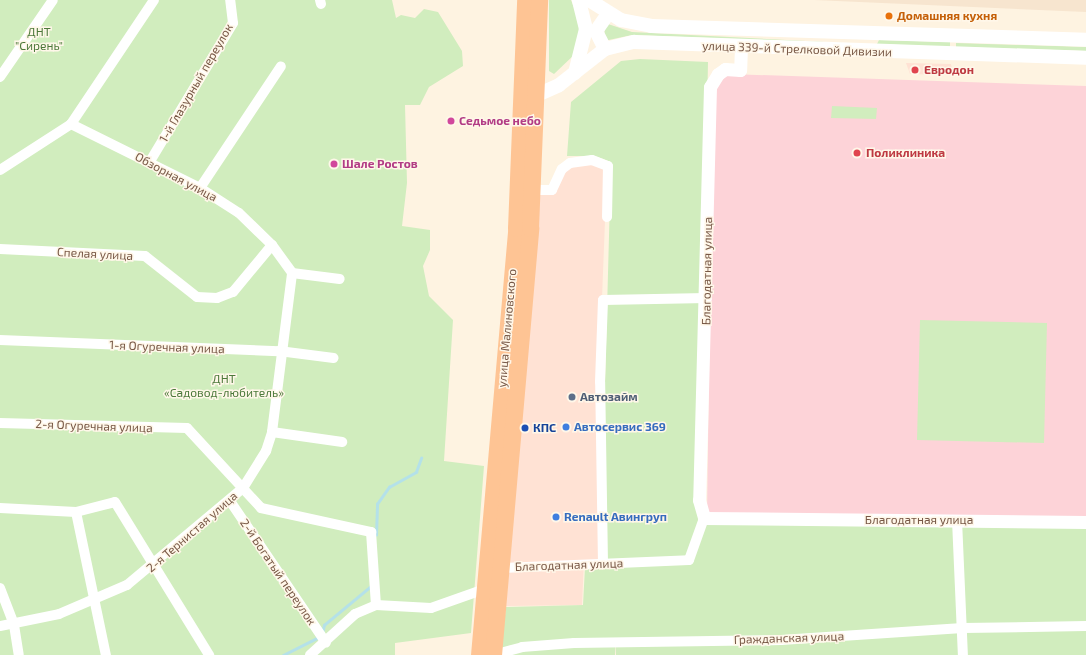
<!DOCTYPE html>
<meta charset="utf-8">
<style>
body{margin:0}
#map{position:relative;width:1086px;height:655px;overflow:hidden;background:#fef3e1;font-family:"Exo 2",sans-serif}
div>[style]{position:absolute}
[style*='--x']{left:calc(var(--x)*1px);top:calc(var(--y)*1px);width:calc(var(--w)*1px);rotate:calc(var(--a)*1deg)}
.residential>*{inset:0;background:#f7e5cf}
.commercial>*{inset:0;background:#ffe2d4}
.medical>*{inset:0;background:#fdd3d8}
.green>*{inset:0;background:#d1edbe}
.stream>*{height:2.5px;margin:-1.25px;padding:0 1.25px;transform-origin:1.25px;border-radius:1.25px;background:#b4e1e9}
.minor>*{height:10px;margin:-5px;padding:0 5px;transform-origin:5px;border-radius:5px;background:#fff}
.tertiary>*{height:13px;margin:-6.5px;padding:0 6.5px;transform-origin:6.5px;border-radius:6.5px;background:#fff}
.secondary>*{height:14px;margin:-7px;padding:0 7px;transform-origin:7px;border-radius:7px;background:#fff}
.trunk>*{height:17px;margin:-8.5px;padding:0 8.5px;transform-origin:8.5px;border-radius:8.5px;background:#fec494}
.dots>*{width:11px;height:11px;translate:-50% -50%;box-sizing:border-box;border:2px solid #fff7e9;border-radius:50%}
span{translate:-50% -50%;white-space:nowrap;text-align:center;line-height:1.15;-webkit-text-stroke:3px #fff7e9;paint-order:stroke}
.food-label{font-size:12px;color:#c56008;font-weight:700}
.left{translate:0 -50%;text-align:left}
.park-label{font-size:12px;color:#4c793a}
.street-label{font-size:12px;color:#785846}
.health-label{font-size:12px;color:#be3a42;font-weight:700}
.hotel-label{font-size:12px;color:#b23c85;font-weight:700}
.service-label{font-size:12px;color:#4e5e75;font-weight:700}
.shop-label{font-size:12px;color:#366cbe;font-weight:700}
.transit-label{font-size:12px;color:#164399;font-weight:700}
</style>
<div id="map">
<div class="residential">
<i style="clip-path:polygon(814px 0,1086px 0,1086px 12px)"></i>
</div>
<div class="commercial">
<i style="clip-path:polygon(906px 63px,951px 64px,952px 69px,949px 75px,910px 74px)"></i>
<i style="clip-path:polygon(581px 162px,607px 168px,602px 299px,600px 560px,584px 561px,582px 605px,506px 606px,541px 185px,557px 185px,565px 170px)"></i>
</div>
<div class="medical">
<i style="clip-path:polygon(729px 74px,1086px 86px,1086px 518px,707px 515px,713px 91px,715px 84px)"></i>
</div>
<div class="green">
<i style="clip-path:polygon(0 0,392px 0,396px 18px,401px 15px,415px 18px,424px 9px,438px 12px,462px 51px,463px 66px,429px 87px,420px 105px,405px 105px,407px 183px,402px 226px,430px 230px,430px 250px,423px 266px,429px 296px,453px 320px,444px 461px,484px 466px,471px 633px,395px 643px,395px 655px,0 655px)"></i>
<i style="clip-path:polygon(549px 0,571px 0,582px 27px,575px 54px,554px 74px,549px 71px)"></i>
<i style="clip-path:polygon(605px 23px,632px 32px,845px 43px,632px 35px,604px 41px)"></i>
<i style="clip-path:polygon(879px 40px,950px 42px,950px 47px,877px 44px)"></i>
<i style="clip-path:polygon(956px 43px,1086px 47px,1086px 51px,956px 47px)"></i>
<i style="clip-path:polygon(640px 59px,708px 62px,699px 522px,1086px 525px,1086px 655px,616px 655px,615px 640px,501px 650px,506px 607px,583px 605px,585px 567px,606px 567px,604px 421px,611px 162px,595px 156px,567px 156px,571px 102px,621px 61px)"></i>
<i style="clip-path:polygon(832px 106px,877px 108px,876px 119px,831px 118px)"></i>
<i style="clip-path:polygon(920px 320px,1047px 323px,1044px 443px,917px 440px)"></i>
<i style="clip-path:polygon(615px 645px,615px 655px,504px 655px,524px 649px)"></i>
</div>
<div class="stream">
<i style="--x:376;--y:535;--w:31;--a:-88"></i>
<i style="--x:377;--y:504;--w:21;--a:-55"></i>
<i style="--x:389;--y:487;--w:31;--a:-29"></i>
<i style="--x:416;--y:472;--w:15;--a:-70"></i>
<i style="--x:322;--y:633;--w:8;--a:-76"></i>
<i style="--x:324;--y:625;--w:61;--a:-39.7"></i>
<i style="--x:283;--y:655;--w:40;--a:-26.6"></i>
</div>
<div class="minor">
<i style="--x:320;--y:0;--w:4;--a:76"></i>
<i style="--x:0;--y:77;--w:93;--a:-55.5"></i>
<i style="--x:71;--y:124;--w:149;--a:-56.2"></i>
<i style="--x:149;--y:163;--w:163;--a:-59"></i>
<i style="--x:233;--y:23;--w:23;--a:-97"></i>
<i style="--x:0;--y:170;--w:85;--a:-32.9"></i>
<i style="--x:71;--y:124;--w:144;--a:26.4"></i>
<i style="--x:200;--y:188;--w:46;--a:32.7"></i>
<i style="--x:239;--y:213;--w:46;--a:44.1"></i>
<i style="--x:272;--y:245;--w:34;--a:54"></i>
<i style="--x:292;--y:273;--w:48;--a:7.1"></i>
<i style="--x:200;--y:188;--w:146;--a:-56.4"></i>
<i style="--x:532;--y:190;--w:20;--a:0"></i>
<i style="--x:552;--y:190;--w:23;--a:-65"></i>
<i style="--x:562;--y:169;--w:10;--a:-37"></i>
<i style="--x:570;--y:163;--w:22;--a:-8"></i>
<i style="--x:592;--y:160;--w:17;--a:21"></i>
<i style="--x:608;--y:166;--w:51;--a:91.1"></i>
<i style="--x:0;--y:249;--w:145;--a:2.8"></i>
<i style="--x:145;--y:256;--w:66;--a:38.3"></i>
<i style="--x:197;--y:297;--w:20;--a:3"></i>
<i style="--x:217;--y:298;--w:17;--a:-21"></i>
<i style="--x:233;--y:292;--w:61;--a:-50.3"></i>
<i style="--x:0;--y:340;--w:279;--a:2.3"></i>
<i style="--x:279;--y:351;--w:55;--a:7.3"></i>
<i style="--x:0;--y:423;--w:187;--a:1.5"></i>
<i style="--x:187;--y:428;--w:109;--a:47.2"></i>
<i style="--x:261;--y:508;--w:113;--a:12.3"></i>
<i style="--x:371;--y:532;--w:73;--a:86.1"></i>
<i style="--x:272;--y:432;--w:71;--a:8.1"></i>
<i style="--x:230;--y:501;--w:171;--a:55.9"></i>
<i style="--x:0;--y:508;--w:76;--a:3"></i>
<i style="--x:76;--y:512;--w:40;--a:-14.4"></i>
<i style="--x:115;--y:502;--w:180;--a:58.4"></i>
<i style="--x:76;--y:512;--w:146;--a:78.2"></i>
<i style="--x:957;--y:520;--w:135;--a:87.5"></i>
<i style="--x:603;--y:564;--w:182;--a:-90.9"></i>
<i style="--x:600;--y:382;--w:82;--a:-87.9"></i>
<i style="--x:603;--y:300;--w:104;--a:-1.1"></i>
<i style="--x:501;--y:568;--w:188;--a:-2.4"></i>
<i style="--x:689;--y:560;--w:45;--a:-70.3"></i>
<i style="--x:0;--y:588;--w:40;--a:69"></i>
<i style="--x:14;--y:625;--w:30;--a:81"></i>
<i style="--x:0;--y:626;--w:60;--a:-11.5"></i>
<i style="--x:59;--y:614;--w:74;--a:-23.1"></i>
<i style="--x:127;--y:585;--w:151;--a:-39.9"></i>
<i style="--x:243;--y:488;--w:44;--a:-58.1"></i>
<i style="--x:266;--y:451;--w:20;--a:-72"></i>
<i style="--x:272;--y:432;--w:160;--a:-82.8"></i>
<i style="--x:310;--y:655;--w:61;--a:-42.3"></i>
<i style="--x:355;--y:614;--w:23;--a:-23"></i>
<i style="--x:376;--y:605;--w:55;--a:3.1"></i>
<i style="--x:431;--y:608;--w:57;--a:-19.4"></i>
<i style="--x:493;--y:655;--w:30;--a:-15"></i>
<i style="--x:522;--y:647;--w:52;--a:-4.4"></i>
<i style="--x:574;--y:643;--w:207;--a:-0.8"></i>
<i style="--x:781;--y:640;--w:182;--a:-3.8"></i>
<i style="--x:963;--y:628;--w:123;--a:-0.9"></i>
</div>
<div class="tertiary">
<i style="--x:741;--y:46;--w:24;--a:92"></i>
<i style="--x:740;--y:70;--w:15;--a:-176"></i>
<i style="--x:725;--y:69;--w:9;--a:144"></i>
<i style="--x:718;--y:74;--w:15;--a:122"></i>
<i style="--x:710;--y:87;--w:413;--a:91.5"></i>
<i style="--x:699;--y:500;--w:19;--a:74"></i>
<i style="--x:704;--y:518;--w:382;--a:0.6"></i>
</div>
<div class="secondary">
<i style="--x:589;--y:0;--w:38;--a:32"></i>
<i style="--x:621;--y:20;--w:31;--a:11"></i>
<i style="--x:651;--y:26;--w:435;--a:1.8"></i>
<i style="--x:605;--y:49;--w:20;--a:-117"></i>
<i style="--x:596;--y:31;--w:21;--a:-55"></i>
<i style="--x:575;--y:73;--w:45;--a:-76"></i>
<i style="--x:586;--y:29;--w:30;--a:-104"></i>
<i style="--x:525;--y:95;--w:12;--a:0"></i>
<i style="--x:537;--y:95;--w:24;--a:-24"></i>
<i style="--x:559;--y:85;--w:58;--a:-38"></i>
<i style="--x:605;--y:49;--w:30;--a:-14"></i>
<i style="--x:634;--y:42;--w:452;--a:2"></i>
</div>
<div class="trunk">
<i style="--x:479;--y:655;--w:429;--a:-85"></i>
<i style="--x:516;--y:228;--w:228;--a:-87.7"></i>
<i style="--x:493;--y:655;--w:429;--a:-85"></i>
<i style="--x:530;--y:228;--w:228;--a:-87.7"></i>
</div>
<div class="dots">
<i style="left:889px;top:16px;background:#e8710a"></i>
<i style="left:915px;top:70px;background:#e0444e"></i>
<i style="left:451px;top:121px;background:#d1479c"></i>
<i style="left:857px;top:153px;background:#e0444e"></i>
<i style="left:334px;top:164px;background:#d1479c"></i>
<i style="left:572px;top:397px;background:#5c6f8a"></i>
<i style="left:566px;top:427px;background:#3f7fe0"></i>
<i style="left:525px;top:428px;background:#1a4fb4"></i>
<i style="left:556px;top:517px;background:#3f7fe0"></i>
</div>
<div class="food-label">
<span class="left" style="left:897px;top:16px">Домашняя кухня</span>
</div>
<div class="park-label">
<span style="left:39px;top:39px">ДНТ<br>"Сирень"</span>
<span style="left:224px;top:386px">ДНТ<br>«Садовод-любитель»</span>
</div>
<div class="street-label">
<span style="left:797px;top:49px;rotate:2deg">улица 339-й Стрелковой Дивизии</span>
<span style="left:196px;top:83px;rotate:-60deg">1-й Глазурный переулок</span>
<span style="left:176px;top:177px;rotate:28deg">Обзорная улица</span>
<span style="left:95px;top:254px;rotate:3deg">Спелая улица</span>
<span style="left:707px;top:271px;rotate:-89deg">Благодатная улица</span>
<span style="left:507px;top:328px;rotate:-85deg">улица Малиновского</span>
<span style="left:167px;top:347px;rotate:2deg">1-я Огуречная улица</span>
<span style="left:94px;top:426px;rotate:2deg">2-я Огуречная улица</span>
<span style="left:919px;top:520px">Благодатная улица</span>
<span style="left:192px;top:532px;rotate:-41deg">2-я Тернистая улица</span>
<span style="left:569px;top:565px;rotate:-2deg">Благодатная улица</span>
<span style="left:278px;top:572px;rotate:56deg">2-й Богатый переулок</span>
<span style="left:789px;top:638px;rotate:-2deg">Гражданская улица</span>
</div>
<div class="health-label">
<span class="left" style="left:924px;top:70px">Евродон</span>
<span class="left" style="left:866px;top:153px">Поликлиника</span>
</div>
<div class="hotel-label">
<span class="left" style="left:459px;top:121px">Седьмое небо</span>
<span class="left" style="left:342px;top:164px">Шале Ростов</span>
</div>
<div class="service-label">
<span class="left" style="left:580px;top:397px">Автозайм</span>
</div>
<div class="shop-label">
<span class="left" style="left:574px;top:427px">Автосервис 369</span>
<span class="left" style="left:564px;top:517px">Renault Авингруп</span>
</div>
<div class="transit-label">
<span class="left" style="left:533px;top:428px">КПС</span>
</div>
</div>
